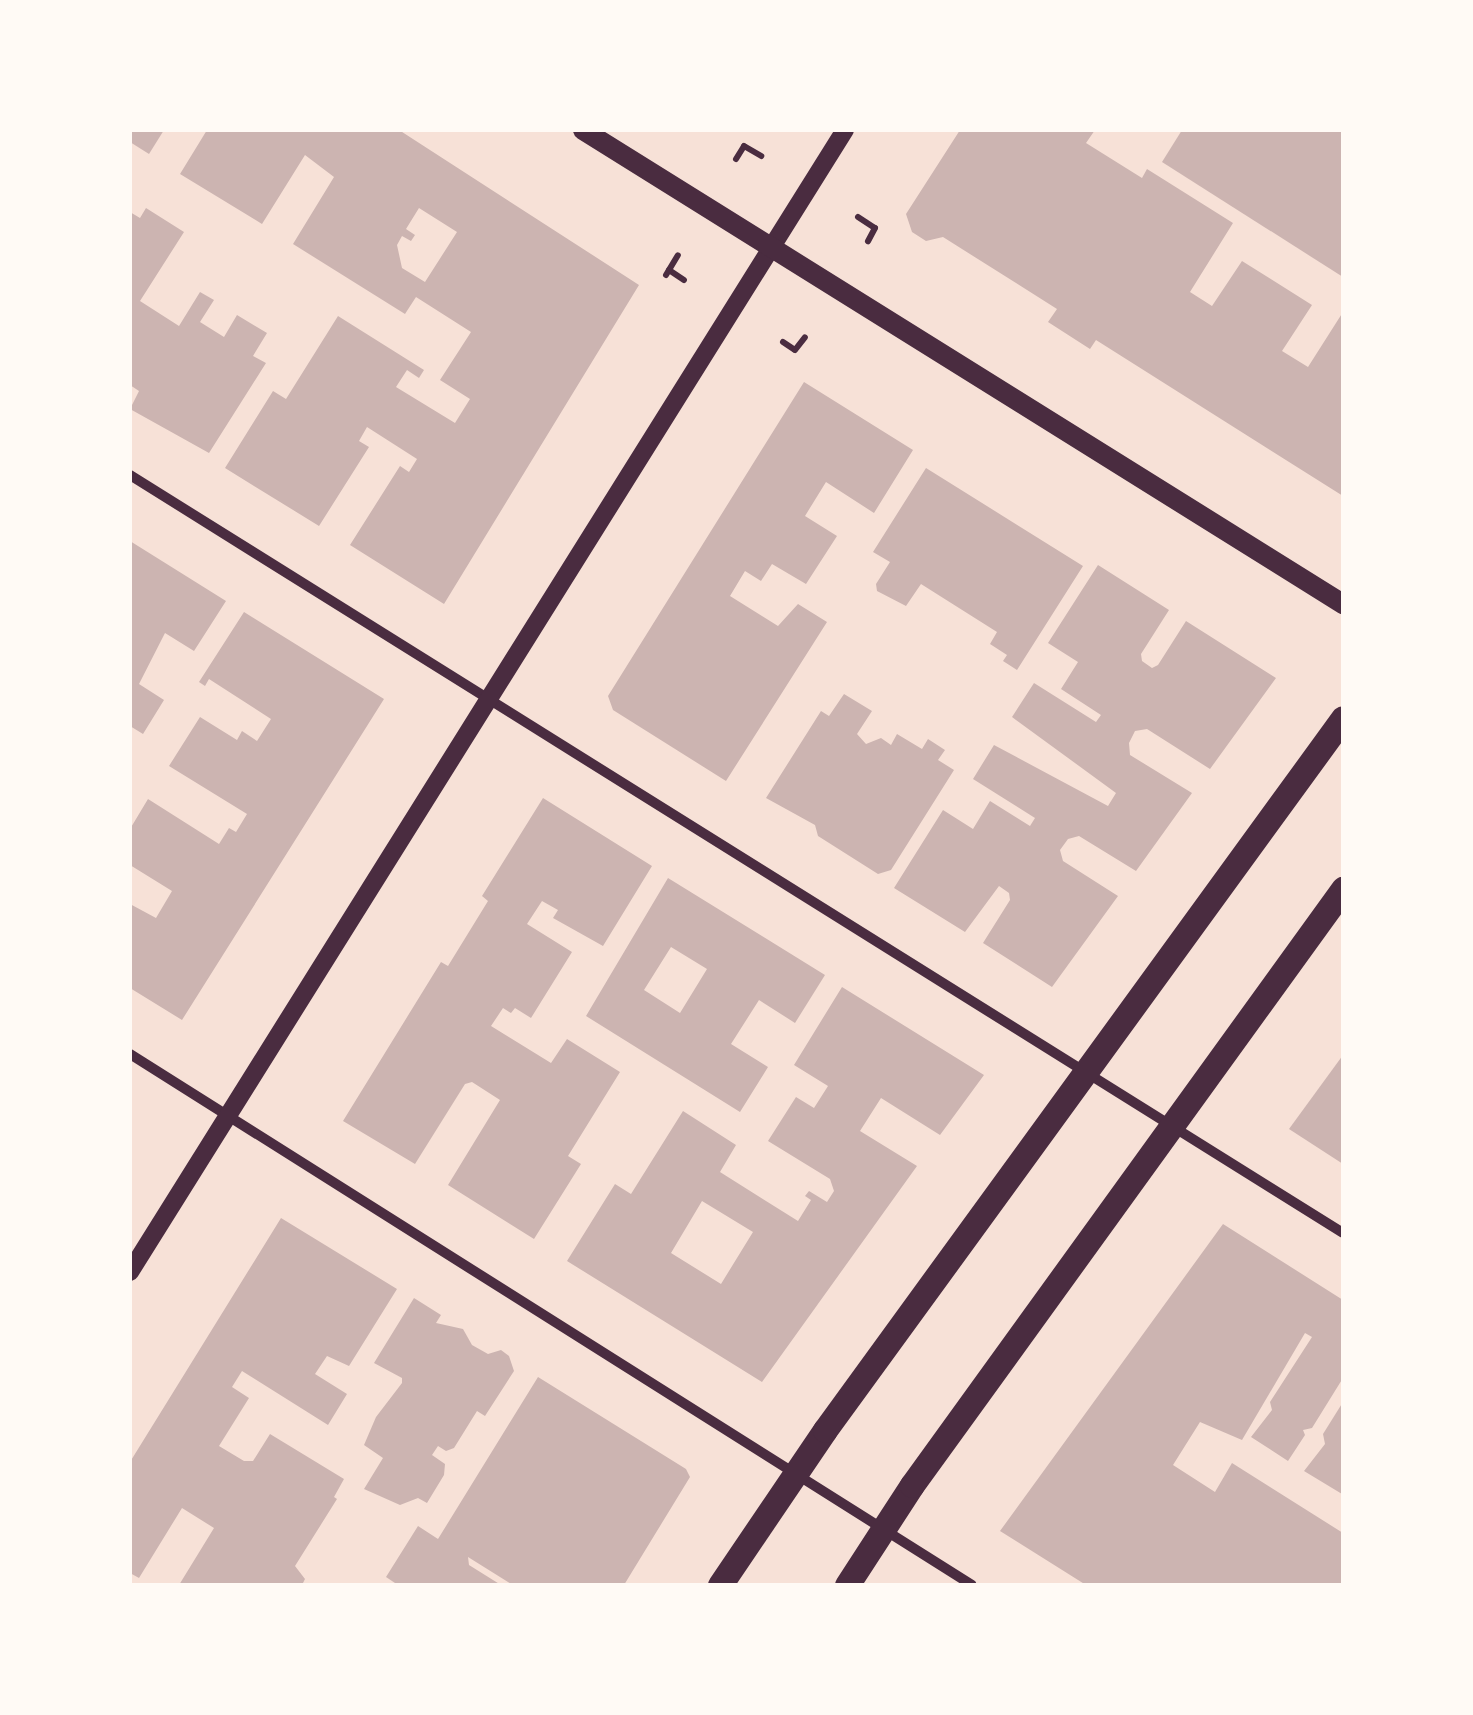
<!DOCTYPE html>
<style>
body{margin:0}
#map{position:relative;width:1473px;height:1715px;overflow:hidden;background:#f7e1d7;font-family:"Fira Sans Condensed",sans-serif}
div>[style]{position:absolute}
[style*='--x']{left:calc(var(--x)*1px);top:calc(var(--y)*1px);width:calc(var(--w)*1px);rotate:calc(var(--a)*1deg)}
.building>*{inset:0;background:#ccb4b1}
.path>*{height:6px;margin:-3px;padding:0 3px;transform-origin:3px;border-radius:3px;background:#4a2c40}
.minor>*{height:10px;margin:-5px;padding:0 5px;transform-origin:5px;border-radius:5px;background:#4a2c40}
.tertiary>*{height:18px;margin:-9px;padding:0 9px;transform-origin:9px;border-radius:9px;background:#4a2c40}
.secondary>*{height:20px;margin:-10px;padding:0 10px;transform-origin:10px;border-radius:10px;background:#4a2c40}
.primary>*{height:25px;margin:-12.5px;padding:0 12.5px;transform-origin:12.5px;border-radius:12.5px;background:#4a2c40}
span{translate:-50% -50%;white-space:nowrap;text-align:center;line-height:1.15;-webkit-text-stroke:9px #fffaf5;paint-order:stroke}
.frame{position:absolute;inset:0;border:132px solid #fffaf5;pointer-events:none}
</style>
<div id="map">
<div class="building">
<i style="clip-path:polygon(130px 130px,164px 130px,149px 154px,130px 142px)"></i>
<i style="clip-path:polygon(evenodd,207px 130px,399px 130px,639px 285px,444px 604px,350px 545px,400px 466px,409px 472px,417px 459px,367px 427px,359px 441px,369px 447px,319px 526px,225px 468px,273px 391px,286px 399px,338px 316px,424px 370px,419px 378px,407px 370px,396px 387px,455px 423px,470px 399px,440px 380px,471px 332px,416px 297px,405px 314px,293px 244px,334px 177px,305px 155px,262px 224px,180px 174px,207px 130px,419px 208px,457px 232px,425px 282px,402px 268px,397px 245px,402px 236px,411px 241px,415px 235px,406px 229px,419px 208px)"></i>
<i style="clip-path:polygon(960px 130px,1095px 130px,1086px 143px,1142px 178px,1147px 169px,1233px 223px,1190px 292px,1212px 306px,1242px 261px,1312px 305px,1282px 351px,1308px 367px,1343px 312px,1343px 496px,1096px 340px,1090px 349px,1048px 322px,1057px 309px,943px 237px,926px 241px,912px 232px,906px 214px)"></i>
<i style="clip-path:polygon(1182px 130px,1343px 130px,1343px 277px,1162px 162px)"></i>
<i style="clip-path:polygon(146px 208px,184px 232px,140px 301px,179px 326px,200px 292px,214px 300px,200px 322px,224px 337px,237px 315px,267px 333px,253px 356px,266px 363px,209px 453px,130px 409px,139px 391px,130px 385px,130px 212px,140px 218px)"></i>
<i style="clip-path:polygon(804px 382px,913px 450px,874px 513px,826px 482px,805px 516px,837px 536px,806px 584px,772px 564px,761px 581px,745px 571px,730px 596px,778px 626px,798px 604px,827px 622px,726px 781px,613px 710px,608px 696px)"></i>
<i style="clip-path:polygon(926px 468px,1083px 566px,1017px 670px,1003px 661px,1007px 655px,990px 644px,997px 632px,921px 584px,906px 606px,877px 591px,876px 584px,890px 562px,873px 552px)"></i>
<i style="clip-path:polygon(130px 541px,226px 601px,194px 651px,165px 633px,139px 684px,164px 700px,143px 734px,130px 726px)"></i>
<i style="clip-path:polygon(1098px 565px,1169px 610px,1141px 654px,1142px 661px,1152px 668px,1158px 665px,1186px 621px,1276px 678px,1210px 769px,1147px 729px,1135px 731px,1129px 743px,1130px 755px,1192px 793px,1136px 871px,1079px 836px,1068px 839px,1060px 850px,1063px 861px,1118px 896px,1052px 987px,983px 943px,1010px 900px,1009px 893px,999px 886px,965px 932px,894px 888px,943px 810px,973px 829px,990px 801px,1030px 826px,1035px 818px,973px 779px,994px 745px,1108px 806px,1116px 793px,1012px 717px,1034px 683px,1096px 722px,1101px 715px,1061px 689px,1078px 662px,1048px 643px)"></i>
<i style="clip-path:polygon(244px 612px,384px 699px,182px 1020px,130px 988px,130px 904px,156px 918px,172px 891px,130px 865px,130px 829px,148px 799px,219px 844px,229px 828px,236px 832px,247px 814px,169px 766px,200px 717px,237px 740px,242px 731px,257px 741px,271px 719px,209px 679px,205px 686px,199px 682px)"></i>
<i style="clip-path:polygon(844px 694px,872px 711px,857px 734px,866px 744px,881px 738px,891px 745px,897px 734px,922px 749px,928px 739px,945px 750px,938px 760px,954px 770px,891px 870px,878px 874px,818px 836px,815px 825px,766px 798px,821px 711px,829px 716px)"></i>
<i style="clip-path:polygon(543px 798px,652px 866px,603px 946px,553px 918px,558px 910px,542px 901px,527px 924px,572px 952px,531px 1018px,515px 1008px,511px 1013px,503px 1008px,491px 1026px,551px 1063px,567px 1039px,620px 1072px,568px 1156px,581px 1164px,534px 1239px,448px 1185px,500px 1100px,472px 1082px,465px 1084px,415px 1164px,343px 1121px,441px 962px,448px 966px,488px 901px,482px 896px)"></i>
<i style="clip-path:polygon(evenodd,668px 878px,825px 975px,795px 1023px,759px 1000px,731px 1044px,768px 1067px,740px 1112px,586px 1016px,668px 878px,671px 947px,707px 969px,680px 1013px,644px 990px,671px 947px)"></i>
<i style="clip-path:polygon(evenodd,842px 987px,984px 1075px,940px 1135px,881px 1098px,860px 1131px,917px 1166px,762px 1382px,567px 1261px,615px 1184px,631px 1194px,683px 1111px,736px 1145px,720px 1172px,798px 1221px,811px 1200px,805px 1196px,809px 1191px,827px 1202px,834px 1191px,830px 1179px,768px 1141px,796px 1097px,814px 1108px,828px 1086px,794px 1065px,842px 987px,702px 1201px,753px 1232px,721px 1284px,671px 1253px,702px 1201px)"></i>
<i style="clip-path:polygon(1343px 1055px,1343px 1164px,1289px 1129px)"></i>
<i style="clip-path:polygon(281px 1218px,397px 1289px,349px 1366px,327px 1356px,315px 1374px,347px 1394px,328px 1425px,242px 1371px,232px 1387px,249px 1398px,219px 1446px,244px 1461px,253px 1461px,270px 1434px,344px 1479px,334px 1497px,337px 1499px,295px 1566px,305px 1579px,302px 1585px,179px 1585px,214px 1528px,182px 1508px,139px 1578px,130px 1573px,130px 1462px)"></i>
<i style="clip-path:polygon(1223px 1224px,1343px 1300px,1343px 1378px,1312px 1428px,1303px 1430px,1305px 1435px,1288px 1461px,1251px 1437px,1272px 1410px,1270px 1402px,1312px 1337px,1305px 1333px,1242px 1440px,1200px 1422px,1173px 1465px,1215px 1492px,1232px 1463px,1343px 1533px,1343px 1585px,1086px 1585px,1000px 1531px)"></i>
<i style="clip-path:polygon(414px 1298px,441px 1315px,436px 1323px,463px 1329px,472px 1345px,488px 1354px,501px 1350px,509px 1356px,514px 1371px,485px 1416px,477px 1411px,454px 1448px,446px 1451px,438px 1446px,432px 1455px,445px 1464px,444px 1475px,427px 1503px,418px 1498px,400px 1505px,364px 1489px,383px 1458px,364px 1445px,376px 1417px,402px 1383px,402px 1378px,374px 1363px)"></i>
<i style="clip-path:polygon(538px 1377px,686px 1469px,690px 1477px,624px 1585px,513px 1585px,468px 1557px,469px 1565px,501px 1585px,398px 1585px,386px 1577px,418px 1526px,438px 1539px)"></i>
<i style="clip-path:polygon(1343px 1402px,1343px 1492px,1342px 1494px,1304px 1471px,1325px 1444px,1323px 1434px)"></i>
</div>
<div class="path">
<i style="--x:736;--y:159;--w:15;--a:-58"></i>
<i style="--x:744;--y:146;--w:20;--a:30"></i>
<i style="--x:858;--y:217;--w:20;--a:33"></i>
<i style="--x:875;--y:228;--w:15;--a:118"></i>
<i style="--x:669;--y:270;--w:18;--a:34"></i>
<i style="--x:666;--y:275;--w:23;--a:-59"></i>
<i style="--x:783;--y:342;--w:14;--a:34"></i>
<i style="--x:795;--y:350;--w:16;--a:-52"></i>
</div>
<div class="minor">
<i style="--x:130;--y:475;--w:1430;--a:32"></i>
<i style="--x:130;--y:1054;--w:995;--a:32.24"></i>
</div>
<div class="tertiary">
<i style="--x:130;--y:1272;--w:1347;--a:-57.95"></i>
</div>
<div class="secondary">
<i style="--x:583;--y:130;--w:896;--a:31.95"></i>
</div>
<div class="primary">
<i style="--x:720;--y:1585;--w:187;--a:-55.9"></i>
<i style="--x:825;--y:1430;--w:880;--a:-53.96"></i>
<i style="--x:847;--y:1585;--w:119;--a:-57"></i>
<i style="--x:912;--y:1485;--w:736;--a:-54.13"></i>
</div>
<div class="frame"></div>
</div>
